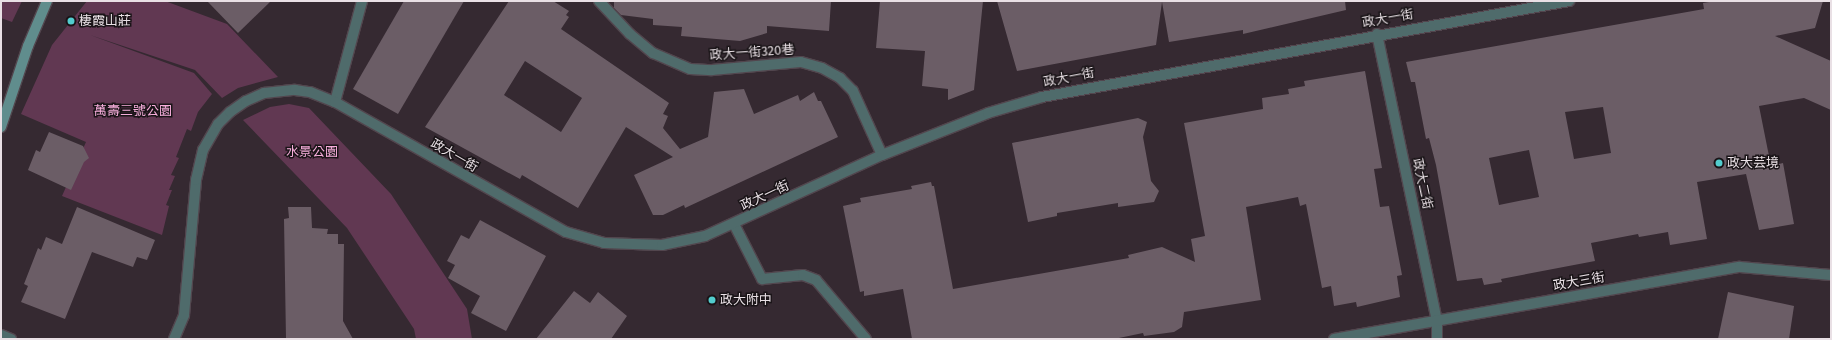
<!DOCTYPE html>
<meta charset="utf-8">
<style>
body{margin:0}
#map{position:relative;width:1832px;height:340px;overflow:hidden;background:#352931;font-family:"Fira Sans","Noto Sans TC",sans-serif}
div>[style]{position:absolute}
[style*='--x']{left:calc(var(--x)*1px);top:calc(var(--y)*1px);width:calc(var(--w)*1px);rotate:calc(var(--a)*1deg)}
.green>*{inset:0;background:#613852}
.building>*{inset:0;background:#6b5d66}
.roads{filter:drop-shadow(1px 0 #52464e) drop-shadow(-1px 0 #52464e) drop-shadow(0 1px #52464e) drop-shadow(0 -1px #52464e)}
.lane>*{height:10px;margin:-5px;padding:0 5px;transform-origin:5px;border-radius:5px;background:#4f6b6b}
.street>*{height:10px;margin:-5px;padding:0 5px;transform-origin:5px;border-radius:5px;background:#4f6b6b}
.secondary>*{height:10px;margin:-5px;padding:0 5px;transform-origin:5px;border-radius:5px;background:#608d8d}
.dots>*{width:11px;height:11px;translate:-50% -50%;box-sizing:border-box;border:2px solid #191417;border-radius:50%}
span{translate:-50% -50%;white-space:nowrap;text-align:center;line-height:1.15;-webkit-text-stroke:3px #191417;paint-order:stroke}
.street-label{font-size:13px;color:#e9e0e5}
.poi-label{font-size:13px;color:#e9e0e5}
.left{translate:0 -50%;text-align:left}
.park-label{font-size:13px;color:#f6addb}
.frame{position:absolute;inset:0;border:2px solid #e9e0e5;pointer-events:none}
</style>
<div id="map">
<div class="green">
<i style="clip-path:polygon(1px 1px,22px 1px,12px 22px,1px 18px)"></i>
<i style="clip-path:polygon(87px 1px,165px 1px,227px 24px,278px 77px,238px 88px,222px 98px,195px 70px,90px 35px,194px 73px,212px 94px,198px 112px,191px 131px,187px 129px,176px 157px,179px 158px,171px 175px,175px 176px,169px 190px,172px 190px,166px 205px,169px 206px,162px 235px,62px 196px,86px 142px,21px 114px,52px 45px)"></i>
<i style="clip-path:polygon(289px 104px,309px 108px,391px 194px,467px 309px,472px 339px,416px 339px,414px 329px,347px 228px,243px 120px,270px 107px)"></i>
</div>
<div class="building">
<i style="clip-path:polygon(207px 1px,271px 1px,238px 33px)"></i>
<i style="clip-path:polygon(404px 1px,464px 1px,398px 114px,353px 89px)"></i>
<i style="clip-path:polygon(evenodd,509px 1px,553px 1px,569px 11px,566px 15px,569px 17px,561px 29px,669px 103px,663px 114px,668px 116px,663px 128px,680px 149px,708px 137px,714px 92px,744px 89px,754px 114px,798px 95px,800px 101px,814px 92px,818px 101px,821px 101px,838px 137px,685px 208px,684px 205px,663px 215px,653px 215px,634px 175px,673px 157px,626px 127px,578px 208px,522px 175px,520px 179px,505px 171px,425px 127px,509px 1px,525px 61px,582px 98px,561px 132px,504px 95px,525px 61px)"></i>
<i style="clip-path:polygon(614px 1px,831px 1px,829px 31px,767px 26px,767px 33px,740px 41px,681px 36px,682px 27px,653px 25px,653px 19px,621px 15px,614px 8px)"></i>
<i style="clip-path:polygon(880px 1px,983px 1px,974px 90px,948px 100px,948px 89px,922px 86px,925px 51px,876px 48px)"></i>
<i style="clip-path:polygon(997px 1px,1345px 1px,1346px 10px,1243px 34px,1243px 30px,1169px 42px,1162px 2px,1156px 45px,1017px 71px)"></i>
<i style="clip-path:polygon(evenodd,1715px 1px,1823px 1px,1815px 28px,1775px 36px,1831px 61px,1831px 110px,1804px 98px,1759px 106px,1771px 166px,1783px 163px,1794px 224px,1759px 230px,1746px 174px,1697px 182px,1707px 239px,1670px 245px,1668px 232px,1639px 237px,1638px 234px,1591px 243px,1595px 261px,1501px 279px,1502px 282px,1484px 285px,1482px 278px,1457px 281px,1436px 165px,1429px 138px,1426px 139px,1415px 82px,1411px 82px,1406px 62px,1704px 9px,1703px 3px,1715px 1px,1603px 107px,1611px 153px,1574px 159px,1565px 112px,1603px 107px,1715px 1px,1529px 150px,1539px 197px,1499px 205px,1489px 158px,1529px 150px)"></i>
<i style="clip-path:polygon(1365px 71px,1382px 168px,1374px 169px,1380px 207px,1389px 206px,1402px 275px,1397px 276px,1400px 297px,1357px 307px,1356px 302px,1334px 306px,1331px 286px,1322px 288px,1306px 204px,1300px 206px,1298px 197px,1246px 207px,1261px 300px,1184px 312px,1182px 327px,1174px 332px,1144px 336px,1143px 333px,1114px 339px,912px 339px,903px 289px,864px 296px,864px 291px,860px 292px,843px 206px,861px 202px,860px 198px,912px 189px,911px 186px,931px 182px,932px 186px,934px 186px,953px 289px,1129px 258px,1128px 255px,1162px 247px,1195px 262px,1191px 239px,1205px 236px,1184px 123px,1263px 109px,1262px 98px,1289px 94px,1288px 89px,1305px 86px,1304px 81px)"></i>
<i style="clip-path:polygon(1138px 118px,1147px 122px,1143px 137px,1151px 181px,1159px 191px,1154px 202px,1118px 207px,1118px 203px,1057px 213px,1057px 216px,1028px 222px,1012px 143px)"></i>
<i style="clip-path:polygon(49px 132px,83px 146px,89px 158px,84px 162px,71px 190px,28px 170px,36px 150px,40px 152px)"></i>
<i style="clip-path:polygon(77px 207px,155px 240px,147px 260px,137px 257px,133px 267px,92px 252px,65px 319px,21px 302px,28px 286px,24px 284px,38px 248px,41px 250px,46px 237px,62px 244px)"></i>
<i style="clip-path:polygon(288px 207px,311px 207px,312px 228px,328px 229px,327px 234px,338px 234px,338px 244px,344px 244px,343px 321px,353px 339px,286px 339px,284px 219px,289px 218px)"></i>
<i style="clip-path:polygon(480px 220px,546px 256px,506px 331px,471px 313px,480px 296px,448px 278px,455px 265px,447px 261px,461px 235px,469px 239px)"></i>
<i style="clip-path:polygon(574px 291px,590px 303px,598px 292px,627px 316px,611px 339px,536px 339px)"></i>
<i style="clip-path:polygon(1728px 292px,1794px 306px,1789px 339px,1718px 339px)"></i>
</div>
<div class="roads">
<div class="lane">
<i style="--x:599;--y:1;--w:45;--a:46.8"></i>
<i style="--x:630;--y:34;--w:30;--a:40"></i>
<i style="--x:653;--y:53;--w:40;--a:23.4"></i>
<i style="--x:690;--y:69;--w:22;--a:3"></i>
<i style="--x:712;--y:70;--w:89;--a:-5.1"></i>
<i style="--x:801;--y:62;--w:22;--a:16"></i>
<i style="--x:822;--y:68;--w:21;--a:29"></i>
<i style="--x:840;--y:78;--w:18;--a:45"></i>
<i style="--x:853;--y:91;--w:70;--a:65.6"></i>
<i style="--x:335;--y:102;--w:105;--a:-75"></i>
<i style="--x:734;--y:224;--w:62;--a:63"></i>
<i style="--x:762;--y:279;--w:41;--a:-5.6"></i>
<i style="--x:803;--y:275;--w:14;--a:21"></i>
<i style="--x:816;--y:280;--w:77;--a:49.7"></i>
</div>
<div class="street">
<i style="--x:1377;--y:34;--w:292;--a:78.2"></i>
<i style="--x:1437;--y:320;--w:19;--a:90"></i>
<i style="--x:1;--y:335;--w:11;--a:22"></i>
<i style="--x:174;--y:339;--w:26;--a:-67"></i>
<i style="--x:184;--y:315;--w:136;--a:-84.9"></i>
<i style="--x:196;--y:180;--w:31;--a:-77"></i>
<i style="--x:203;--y:150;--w:30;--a:-60"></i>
<i style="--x:218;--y:124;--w:17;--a:-45"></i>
<i style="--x:230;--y:112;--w:19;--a:-35"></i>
<i style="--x:246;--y:101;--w:20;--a:-24"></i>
<i style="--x:264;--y:93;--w:31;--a:-6"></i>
<i style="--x:295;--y:90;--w:15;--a:8"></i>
<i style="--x:310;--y:92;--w:27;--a:22"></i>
<i style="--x:335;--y:102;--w:265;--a:29.4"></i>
<i style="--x:566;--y:232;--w:40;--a:16"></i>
<i style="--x:604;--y:243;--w:58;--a:2"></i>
<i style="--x:662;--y:245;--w:44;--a:-11.8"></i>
<i style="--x:705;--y:236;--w:195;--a:-24.6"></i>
<i style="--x:882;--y:155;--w:114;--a:-21.6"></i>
<i style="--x:988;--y:113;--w:56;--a:-16.5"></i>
<i style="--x:1042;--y:97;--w:536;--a:-10.32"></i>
<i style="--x:1334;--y:339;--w:412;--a:-10.1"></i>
<i style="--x:1740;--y:267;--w:91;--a:5"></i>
</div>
<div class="secondary">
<i style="--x:1;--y:127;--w:85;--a:-71.6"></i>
<i style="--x:28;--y:46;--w:49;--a:-67.1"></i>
</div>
</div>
<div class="dots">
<i style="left:71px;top:21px;background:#52cdce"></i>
<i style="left:1719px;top:163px;background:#52cdce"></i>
<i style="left:712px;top:300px;background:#52cdce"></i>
</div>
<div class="street-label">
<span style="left:1388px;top:19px;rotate:-10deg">政大一街</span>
<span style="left:752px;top:53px;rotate:-4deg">政大一街320巷</span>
<span style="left:1069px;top:78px;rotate:-11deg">政大一街</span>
<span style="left:454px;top:156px;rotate:30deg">政大一街</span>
<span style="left:1422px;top:184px;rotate:78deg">政大二街</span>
<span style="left:765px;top:196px;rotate:-25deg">政大一街</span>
<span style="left:1579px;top:282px;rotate:-10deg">政大三街</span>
</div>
<div class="poi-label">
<span class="left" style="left:79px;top:21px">棲霞山莊</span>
<span class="left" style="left:1727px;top:163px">政大芸境</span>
<span class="left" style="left:720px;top:300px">政大附中</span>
</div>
<div class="park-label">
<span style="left:133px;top:111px">萬壽三號公園</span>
<span style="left:312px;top:152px">水景公園</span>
</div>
<div class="frame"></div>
</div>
